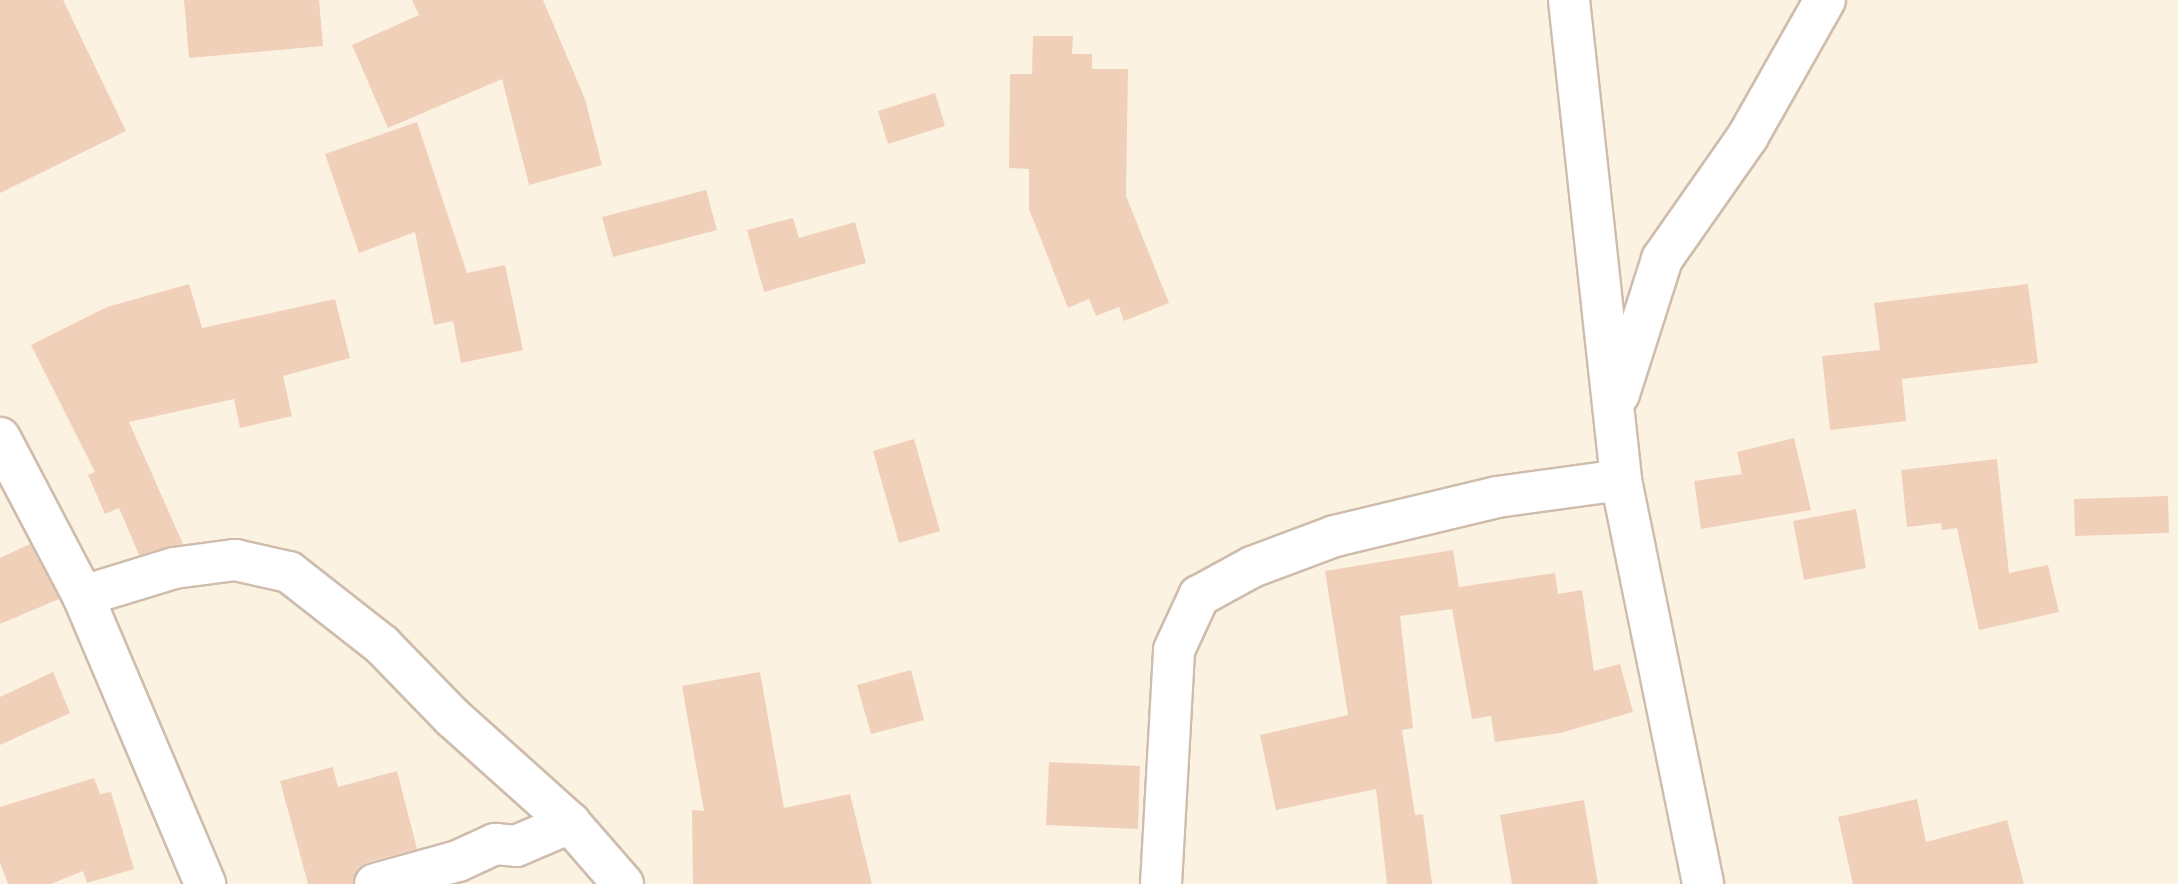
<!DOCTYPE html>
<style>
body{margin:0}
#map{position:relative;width:2178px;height:884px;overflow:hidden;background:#fcf2e2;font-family:"Space Grotesk",sans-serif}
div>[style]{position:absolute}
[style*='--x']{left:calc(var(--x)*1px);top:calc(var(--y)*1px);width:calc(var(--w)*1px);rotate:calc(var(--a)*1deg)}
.building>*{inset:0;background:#f1d0ba}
.roads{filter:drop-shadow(2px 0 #cfbcac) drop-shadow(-2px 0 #cfbcac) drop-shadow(0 2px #cfbcac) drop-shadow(0 -2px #cfbcac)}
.minor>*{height:40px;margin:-20px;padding:0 20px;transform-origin:20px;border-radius:20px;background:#fff}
span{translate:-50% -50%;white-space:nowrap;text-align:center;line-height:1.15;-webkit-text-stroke:6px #fff6e8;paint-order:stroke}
</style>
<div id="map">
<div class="building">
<i style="clip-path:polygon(0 0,63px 0,126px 131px,0 193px)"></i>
<i style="clip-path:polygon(184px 0,319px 0,323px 46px,189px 58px)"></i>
<i style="clip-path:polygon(412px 0,543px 0,585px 99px,602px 165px,529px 185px,502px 79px,388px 128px,352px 45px,419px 15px)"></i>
<i style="clip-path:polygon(1033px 36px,1073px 36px,1072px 54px,1092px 54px,1092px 69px,1128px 69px,1126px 196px,1169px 303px,1124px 321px,1119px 307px,1096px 316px,1089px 299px,1068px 308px,1029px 209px,1029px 169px,1009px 168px,1010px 74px,1032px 74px)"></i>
<i style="clip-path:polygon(935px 93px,945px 126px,888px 144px,878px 111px)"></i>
<i style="clip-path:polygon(417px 122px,467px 273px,505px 265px,523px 350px,461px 363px,453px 321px,434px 325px,415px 232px,359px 253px,325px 154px)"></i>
<i style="clip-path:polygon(706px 190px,717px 230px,613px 257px,602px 217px)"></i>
<i style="clip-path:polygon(793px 218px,799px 238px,855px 222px,866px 263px,764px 292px,747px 230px)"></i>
<i style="clip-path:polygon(189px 284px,202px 328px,335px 299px,350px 358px,283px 376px,292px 416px,240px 428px,234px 399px,129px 422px,183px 544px,139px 555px,119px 508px,105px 514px,88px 475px,95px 472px,31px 345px,107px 307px)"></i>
<i style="clip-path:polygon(2028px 284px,2038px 363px,1902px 379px,1906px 421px,1830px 430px,1822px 356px,1880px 350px,1874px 303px)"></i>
<i style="clip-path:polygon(1794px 438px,1811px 510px,1701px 529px,1694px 481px,1742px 474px,1737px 452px)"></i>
<i style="clip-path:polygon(914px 439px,940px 531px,899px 543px,873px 451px)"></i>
<i style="clip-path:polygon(1997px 459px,2009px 573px,2048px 565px,2059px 612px,1979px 630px,1957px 528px,1942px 530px,1941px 523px,1907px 527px,1901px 470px)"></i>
<i style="clip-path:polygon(2168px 496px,2169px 533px,2075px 536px,2074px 499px)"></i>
<i style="clip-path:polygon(1856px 509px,1866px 568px,1804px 580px,1793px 521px)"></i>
<i style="clip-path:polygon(30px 544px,59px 599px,0 624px,0 558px)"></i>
<i style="clip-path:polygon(1453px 550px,1459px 587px,1555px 573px,1558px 594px,1582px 590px,1594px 671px,1620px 664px,1633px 712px,1560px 733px,1495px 742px,1491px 716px,1472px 719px,1452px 609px,1400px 616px,1413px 728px,1402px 730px,1415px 815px,1423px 814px,1432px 884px,1387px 884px,1376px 789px,1276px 810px,1260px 735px,1348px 715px,1325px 571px)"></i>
<i style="clip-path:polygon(911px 670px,924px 720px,871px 734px,857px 685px)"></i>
<i style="clip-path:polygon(53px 672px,70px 713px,0 745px,0 697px)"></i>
<i style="clip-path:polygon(760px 672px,784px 808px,850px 794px,872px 884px,693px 884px,692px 810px,704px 811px,682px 686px)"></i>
<i style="clip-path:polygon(1049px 762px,1140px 766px,1138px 829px,1046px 825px)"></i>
<i style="clip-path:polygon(333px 767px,338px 787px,397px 771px,417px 849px,368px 862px,358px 868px,353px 884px,308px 884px,280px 781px)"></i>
<i style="clip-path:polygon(94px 778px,100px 794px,111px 792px,134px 869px,87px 883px,83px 871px,51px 884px,8px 884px,0 863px,0 807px)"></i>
<i style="clip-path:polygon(1917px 799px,1926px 842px,2007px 820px,2024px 884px,1853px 884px,1838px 817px)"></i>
<i style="clip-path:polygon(1584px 800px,1598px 884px,1512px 884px,1500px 815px)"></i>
</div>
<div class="roads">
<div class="minor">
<i style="--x:1569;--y:0;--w:483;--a:83.8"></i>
<i style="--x:1621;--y:480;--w:412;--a:78.5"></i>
<i style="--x:1619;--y:394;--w:142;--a:-72.3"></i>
<i style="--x:1662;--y:259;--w:150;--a:-55"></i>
<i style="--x:1748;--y:136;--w:156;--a:-60.5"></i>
<i style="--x:0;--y:438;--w:178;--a:62.3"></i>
<i style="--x:83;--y:596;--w:313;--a:67"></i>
<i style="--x:83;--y:596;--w:95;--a:-17.1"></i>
<i style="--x:174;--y:568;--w:62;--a:-7.5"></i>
<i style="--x:235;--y:560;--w:55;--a:12.5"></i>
<i style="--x:289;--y:572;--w:118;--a:38.1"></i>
<i style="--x:382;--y:645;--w:100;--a:45.8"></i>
<i style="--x:452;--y:717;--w:159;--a:41.9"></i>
<i style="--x:570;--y:823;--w:81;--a:49"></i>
<i style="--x:375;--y:884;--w:86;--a:-15.5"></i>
<i style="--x:458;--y:861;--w:41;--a:-24.7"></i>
<i style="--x:495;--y:844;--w:21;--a:5"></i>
<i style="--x:516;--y:846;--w:59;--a:-23.1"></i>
<i style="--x:1161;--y:884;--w:234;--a:-86.8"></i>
<i style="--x:1174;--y:650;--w:60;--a:-65.2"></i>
<i style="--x:1199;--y:596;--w:60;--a:-28.7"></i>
<i style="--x:1252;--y:567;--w:89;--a:-20.5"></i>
<i style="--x:1335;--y:536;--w:167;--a:-13.5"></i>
<i style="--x:1497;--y:497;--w:125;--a:-7.8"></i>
</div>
</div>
</div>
